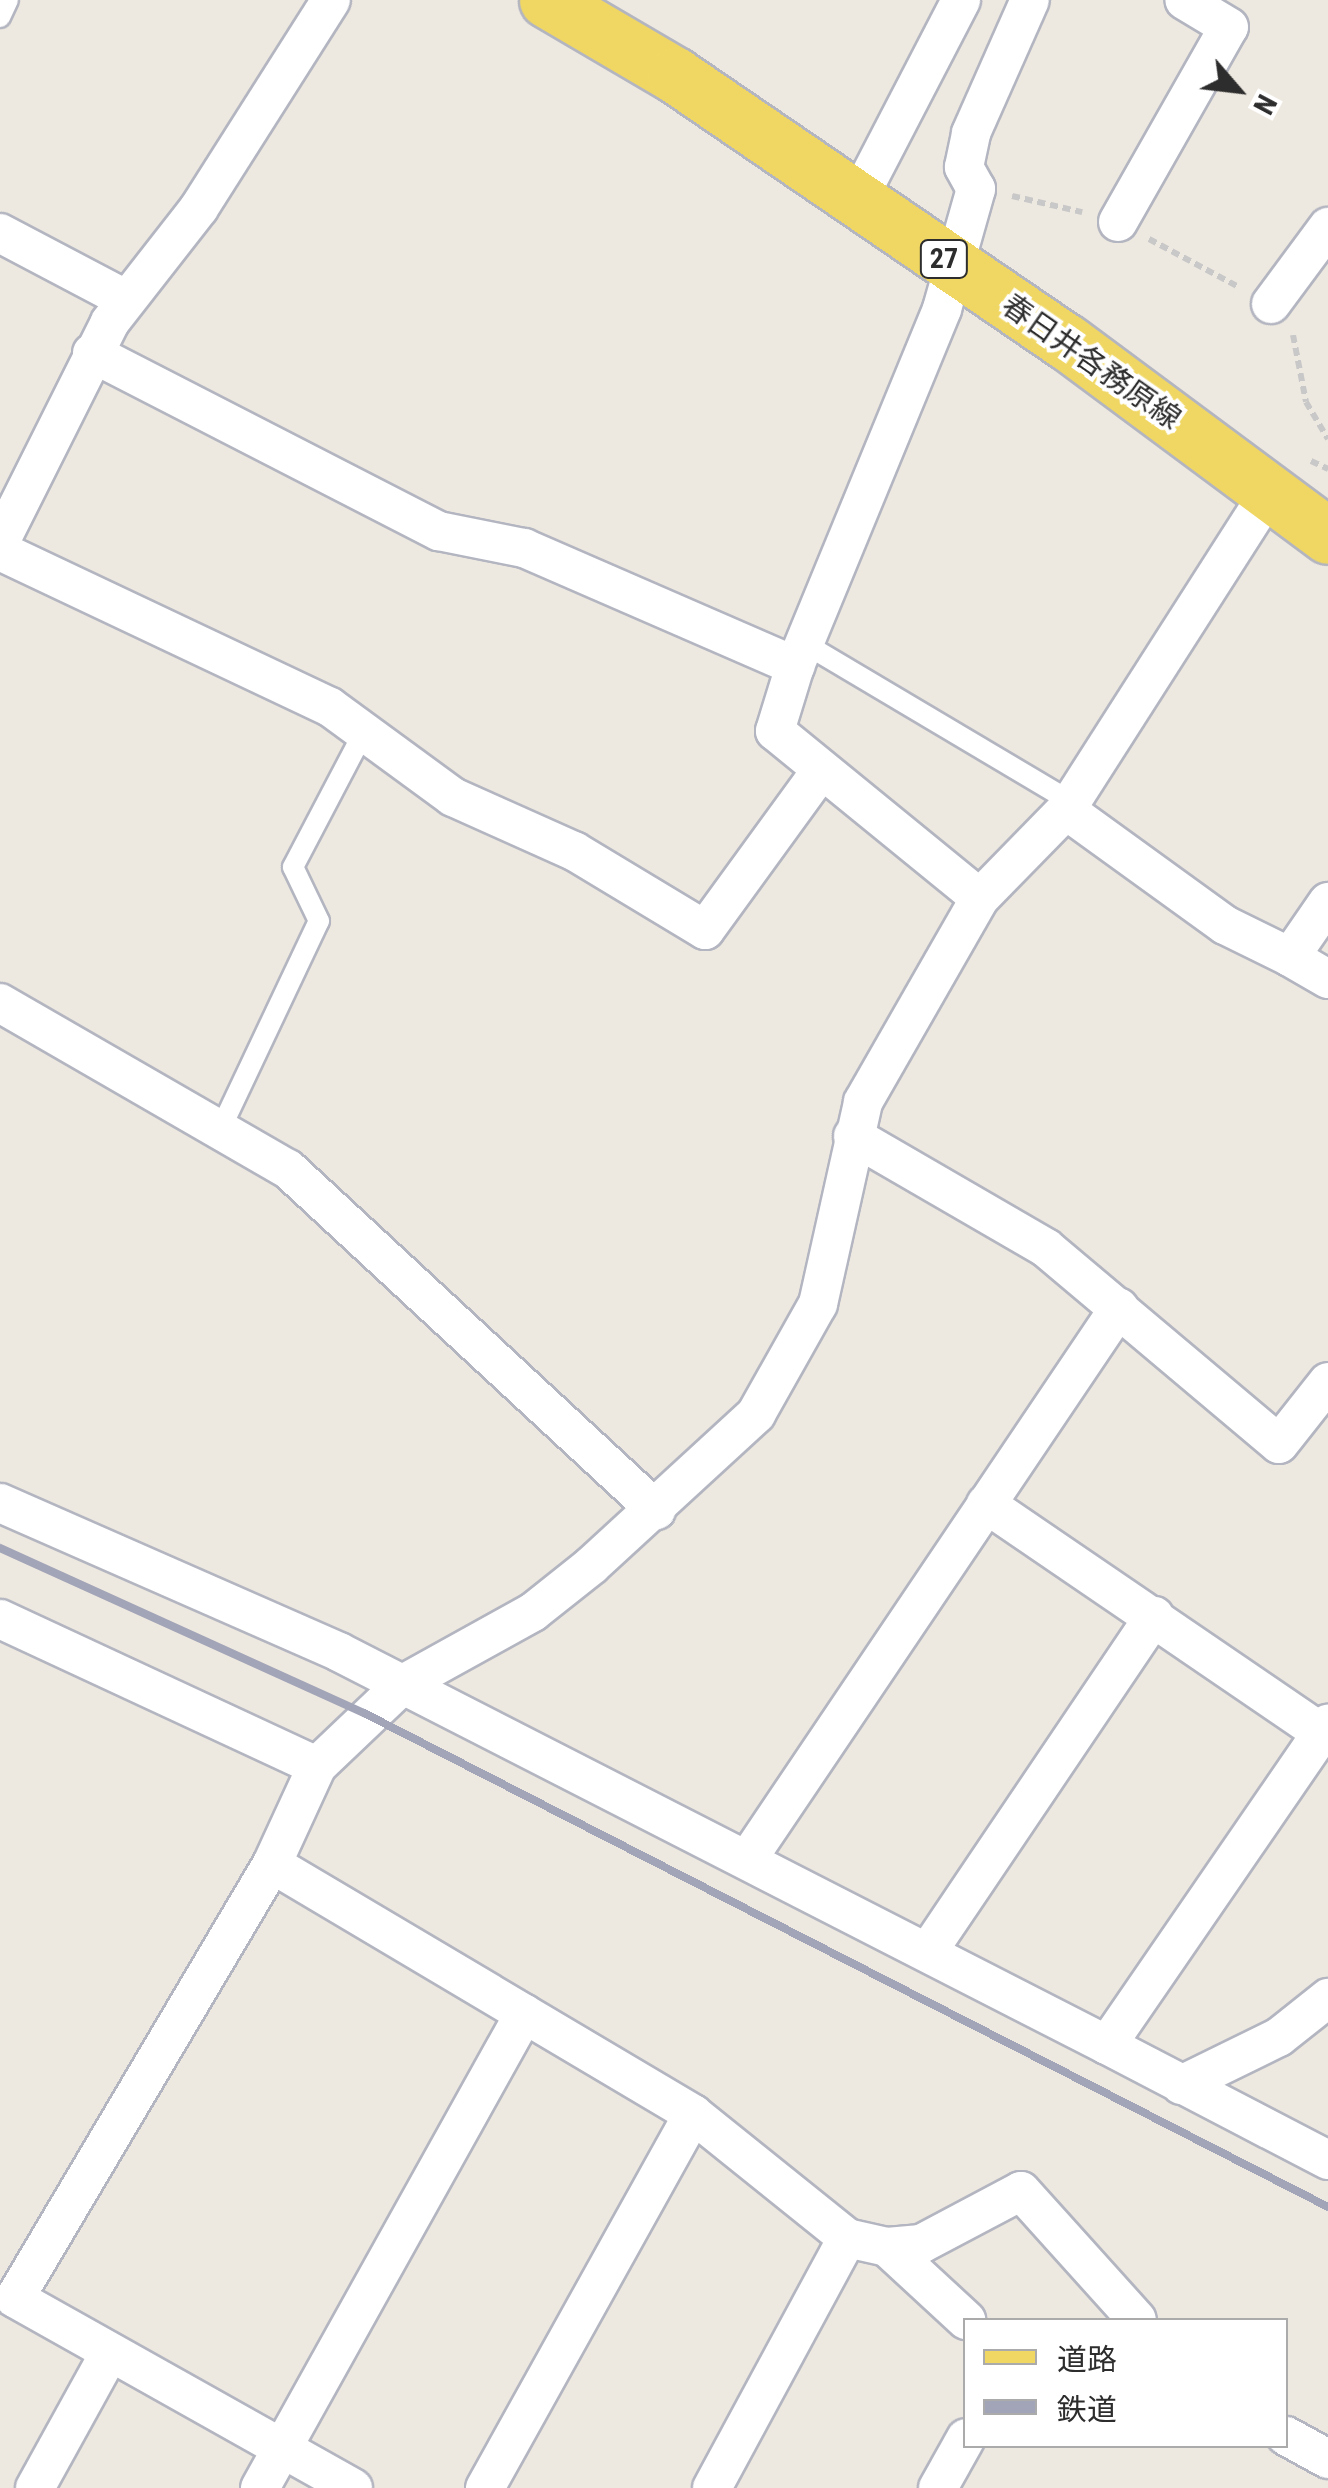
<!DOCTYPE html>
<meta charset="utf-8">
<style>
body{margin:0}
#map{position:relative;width:1328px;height:2488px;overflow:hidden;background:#eee9e0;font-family:"Roboto Condensed","Noto Sans JP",sans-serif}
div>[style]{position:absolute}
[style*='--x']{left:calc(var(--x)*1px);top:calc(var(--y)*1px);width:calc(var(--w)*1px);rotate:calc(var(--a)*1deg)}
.path>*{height:6px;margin-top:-3px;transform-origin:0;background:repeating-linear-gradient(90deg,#c8c8c8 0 8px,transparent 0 13px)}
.roads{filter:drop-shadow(2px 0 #b3b5c0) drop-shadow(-2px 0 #b3b5c0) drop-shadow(0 2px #b3b5c0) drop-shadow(0 -2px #b3b5c0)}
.lane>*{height:20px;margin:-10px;padding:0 10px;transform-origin:10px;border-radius:10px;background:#fff}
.street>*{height:38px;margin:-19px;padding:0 19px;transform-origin:19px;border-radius:19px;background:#fff}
.primary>*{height:55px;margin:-27.5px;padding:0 27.5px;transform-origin:27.5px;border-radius:27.5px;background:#f0d763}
.rail>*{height:8px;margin:-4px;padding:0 4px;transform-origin:4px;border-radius:4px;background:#a2a4b7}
span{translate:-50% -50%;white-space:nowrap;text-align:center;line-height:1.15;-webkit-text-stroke:8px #fff;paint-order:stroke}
.shield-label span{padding:2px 8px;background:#fff;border:2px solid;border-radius:8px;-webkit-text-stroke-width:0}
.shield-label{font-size:28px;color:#2d2d2d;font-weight:700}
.street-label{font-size:30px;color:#2d2d2d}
.legend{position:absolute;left:963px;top:2318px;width:325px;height:130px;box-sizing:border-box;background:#fff;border:2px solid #ababab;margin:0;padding:12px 18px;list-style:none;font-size:30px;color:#2d2d2d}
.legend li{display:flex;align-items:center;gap:20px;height:50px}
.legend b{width:50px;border:2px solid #ababab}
.north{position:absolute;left:1188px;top:40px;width:100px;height:100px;-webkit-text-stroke:8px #fff;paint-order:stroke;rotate:118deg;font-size:28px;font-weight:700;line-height:40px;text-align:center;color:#2d2d2d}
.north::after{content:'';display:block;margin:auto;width:35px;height:45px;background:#2d2d2d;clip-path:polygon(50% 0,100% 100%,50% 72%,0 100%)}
</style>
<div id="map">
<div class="path">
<i style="--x:1012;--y:196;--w:72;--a:12.9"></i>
<i style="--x:1149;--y:239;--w:102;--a:28.1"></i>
<i style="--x:1293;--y:335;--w:68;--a:79"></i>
<i style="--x:1306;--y:402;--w:43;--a:59.3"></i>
<i style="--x:1311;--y:461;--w:19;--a:25"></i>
</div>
<div class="roads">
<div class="lane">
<i style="--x:0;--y:17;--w:19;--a:-65"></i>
<i style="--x:807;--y:645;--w:307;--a:30.7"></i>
<i style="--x:221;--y:1128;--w:229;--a:-64.7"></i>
<i style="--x:319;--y:921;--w:60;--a:-115.7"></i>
<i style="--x:293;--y:867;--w:153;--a:-62.3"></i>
</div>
<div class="street">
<i style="--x:858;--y:199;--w:224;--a:-62.6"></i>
<i style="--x:1118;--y:222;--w:224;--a:-60.4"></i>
<i style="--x:1229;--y:27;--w:52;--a:-149"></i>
<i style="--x:0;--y:233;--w:141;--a:27.8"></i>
<i style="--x:1271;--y:304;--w:96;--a:-53.5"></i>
<i style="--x:92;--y:353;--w:390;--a:27.2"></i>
<i style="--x:439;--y:531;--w:87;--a:11.3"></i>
<i style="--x:524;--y:548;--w:296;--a:23.5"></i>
<i style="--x:795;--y:666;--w:386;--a:-67.6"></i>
<i style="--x:942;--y:309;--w:125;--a:-74.2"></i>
<i style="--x:976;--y:189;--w:25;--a:-119"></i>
<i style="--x:964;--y:167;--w:35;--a:-78"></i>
<i style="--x:971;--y:133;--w:145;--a:-66.1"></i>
<i style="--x:0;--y:542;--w:246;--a:-63.4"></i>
<i style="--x:110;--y:322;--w:145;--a:-52"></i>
<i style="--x:199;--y:208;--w:246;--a:-57.6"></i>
<i style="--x:0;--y:551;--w:365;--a:25.3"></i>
<i style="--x:330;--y:707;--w:152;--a:36.2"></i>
<i style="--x:453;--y:797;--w:133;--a:24.1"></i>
<i style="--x:574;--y:851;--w:153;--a:31.1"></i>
<i style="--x:705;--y:930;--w:194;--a:-54"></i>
<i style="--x:795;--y:666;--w:68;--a:107.1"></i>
<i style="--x:775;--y:731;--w:264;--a:39.2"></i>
<i style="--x:1066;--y:810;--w:196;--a:35.9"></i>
<i style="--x:1225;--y:925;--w:72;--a:26.2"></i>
<i style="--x:1290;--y:957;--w:67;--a:-55.4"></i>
<i style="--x:1290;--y:957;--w:44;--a:30.1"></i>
<i style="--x:0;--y:1003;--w:332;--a:30"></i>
<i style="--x:288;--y:1169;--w:502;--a:42.82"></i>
<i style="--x:853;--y:1136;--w:223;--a:30.1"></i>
<i style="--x:1046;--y:1248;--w:304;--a:40.1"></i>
<i style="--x:1279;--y:1444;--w:79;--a:-51.7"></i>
<i style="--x:0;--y:1503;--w:370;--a:23.7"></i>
<i style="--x:339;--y:1652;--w:863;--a:27.1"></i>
<i style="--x:1107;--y:2045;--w:390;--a:-55.5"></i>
<i style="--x:986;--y:1504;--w:407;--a:34.3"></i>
<i style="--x:0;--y:1619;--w:349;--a:24.9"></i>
<i style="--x:747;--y:1860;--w:666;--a:-56.02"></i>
<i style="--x:272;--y:1864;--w:490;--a:30.7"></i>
<i style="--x:693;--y:2114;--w:198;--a:38.8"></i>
<i style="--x:847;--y:2238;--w:41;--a:12.7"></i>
<i style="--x:887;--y:2247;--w:108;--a:42.7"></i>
<i style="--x:929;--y:1950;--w:403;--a:-56"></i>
<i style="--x:1107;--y:2045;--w:249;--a:27.5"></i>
<i style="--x:1181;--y:2085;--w:109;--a:-26.1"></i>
<i style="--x:1279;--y:2037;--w:63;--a:-38.5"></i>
<i style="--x:887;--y:2247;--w:34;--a:-5"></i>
<i style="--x:921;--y:2244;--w:113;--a:-27.9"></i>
<i style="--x:1021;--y:2191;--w:173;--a:48"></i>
<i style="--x:1286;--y:2436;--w:48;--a:28.7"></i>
<i style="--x:35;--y:2488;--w:155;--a:-61.1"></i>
<i style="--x:260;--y:2488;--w:543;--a:-60.88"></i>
<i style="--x:353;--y:2488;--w:388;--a:-150.7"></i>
<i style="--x:15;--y:2298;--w:504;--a:-59.37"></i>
<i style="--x:272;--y:1864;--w:108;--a:-65.3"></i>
<i style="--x:317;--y:1766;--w:119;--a:-43.6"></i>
<i style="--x:403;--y:1684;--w:149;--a:-29"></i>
<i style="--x:533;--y:1612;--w:75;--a:-38.5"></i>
<i style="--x:592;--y:1565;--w:223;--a:-42.6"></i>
<i style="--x:756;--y:1414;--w:126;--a:-60.6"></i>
<i style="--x:818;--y:1304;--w:207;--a:-77.4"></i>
<i style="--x:863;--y:1102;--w:235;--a:-60.2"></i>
<i style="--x:980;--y:898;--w:123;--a:-45.7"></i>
<i style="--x:1066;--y:810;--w:379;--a:-57.4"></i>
<i style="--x:485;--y:2488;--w:428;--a:-60.9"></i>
<i style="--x:712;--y:2488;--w:284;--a:-61.6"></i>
<i style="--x:938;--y:2488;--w:57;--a:-60.8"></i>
</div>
<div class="primary">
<i style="--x:547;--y:0;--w:148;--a:30.4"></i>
<i style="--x:675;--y:75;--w:474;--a:34.3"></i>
<i style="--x:1067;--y:342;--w:325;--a:36.6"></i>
</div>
</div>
<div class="rail">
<i style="--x:0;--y:1548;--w:400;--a:24.4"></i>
<i style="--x:364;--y:1713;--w:1083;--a:27.13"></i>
</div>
<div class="shield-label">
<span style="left:944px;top:259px">27</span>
</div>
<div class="street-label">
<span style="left:1091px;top:362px;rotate:35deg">春日井各務原線</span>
</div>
<ul class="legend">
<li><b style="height:12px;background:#f0d763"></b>道路</li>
<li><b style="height:12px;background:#a2a4b7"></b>鉄道</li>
</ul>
<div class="north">N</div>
</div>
